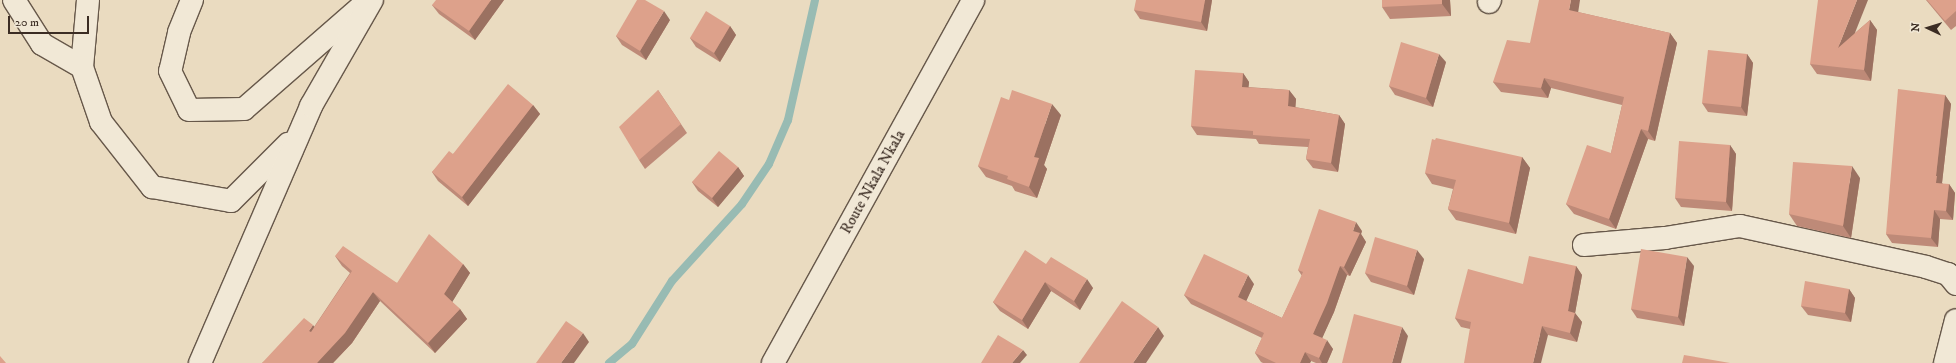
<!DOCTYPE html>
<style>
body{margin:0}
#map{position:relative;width:1956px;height:363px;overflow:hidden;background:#eadbc0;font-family:"IM FELL DW Pica",serif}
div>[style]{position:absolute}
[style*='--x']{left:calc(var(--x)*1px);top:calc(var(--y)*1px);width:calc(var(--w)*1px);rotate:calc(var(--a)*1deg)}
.stream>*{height:8px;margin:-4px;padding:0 4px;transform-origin:4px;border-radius:4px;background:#98bbb3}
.roads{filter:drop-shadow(1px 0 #67584a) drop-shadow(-1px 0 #67584a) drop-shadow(0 1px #67584a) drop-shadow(0 -1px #67584a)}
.street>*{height:22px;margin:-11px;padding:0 11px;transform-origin:11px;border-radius:11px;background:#f1e8d6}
.wall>*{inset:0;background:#be8a78}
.shaded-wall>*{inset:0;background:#9b7161}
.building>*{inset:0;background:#dda18b}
span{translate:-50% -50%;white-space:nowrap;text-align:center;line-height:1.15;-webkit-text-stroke:3.5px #f1e8d6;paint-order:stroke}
.street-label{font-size:15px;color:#3b2c23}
.north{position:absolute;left:1908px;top:8px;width:40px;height:40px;-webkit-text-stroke:3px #f1e8d6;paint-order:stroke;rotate:274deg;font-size:11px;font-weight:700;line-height:16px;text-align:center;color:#3b2c23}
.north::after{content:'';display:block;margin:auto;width:14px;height:18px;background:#3b2c23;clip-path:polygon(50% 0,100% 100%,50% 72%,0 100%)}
.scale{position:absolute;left:8px;top:16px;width:81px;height:18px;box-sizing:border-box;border:2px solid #3b2c23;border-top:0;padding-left:5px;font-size:12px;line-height:14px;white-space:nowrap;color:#3b2c23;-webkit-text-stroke:3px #f1e8d6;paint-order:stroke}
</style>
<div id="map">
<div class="stream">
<i style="--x:609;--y:363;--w:30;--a:-40"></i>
<i style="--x:632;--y:344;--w:75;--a:-57.6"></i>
<i style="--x:672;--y:281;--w:104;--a:-47.7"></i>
<i style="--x:742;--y:204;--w:48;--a:-56"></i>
<i style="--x:769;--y:164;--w:48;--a:-66.6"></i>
<i style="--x:788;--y:120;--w:123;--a:-77.3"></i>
</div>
<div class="roads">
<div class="street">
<i style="--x:14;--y:0;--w:52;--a:57.5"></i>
<i style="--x:42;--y:44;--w:46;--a:29.9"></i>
<i style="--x:88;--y:0;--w:67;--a:95.1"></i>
<i style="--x:82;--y:67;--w:58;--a:70.9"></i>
<i style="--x:101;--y:122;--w:83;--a:51.9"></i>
<i style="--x:152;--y:187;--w:80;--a:10"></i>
<i style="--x:231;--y:201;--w:81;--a:-45"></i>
<i style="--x:192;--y:0;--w:35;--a:112"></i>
<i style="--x:179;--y:33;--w:39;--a:103"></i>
<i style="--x:170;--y:71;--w:43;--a:64"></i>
<i style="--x:189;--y:110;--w:55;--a:-1"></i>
<i style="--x:244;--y:109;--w:157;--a:-41.1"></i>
<i style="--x:1489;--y:2;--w:2;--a:-63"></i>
<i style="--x:1584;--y:245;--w:81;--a:-4.9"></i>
<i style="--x:1665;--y:238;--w:76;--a:-9.1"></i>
<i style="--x:1740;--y:226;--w:190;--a:12.4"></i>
<i style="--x:1926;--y:267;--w:23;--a:18"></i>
<i style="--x:1948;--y:274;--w:13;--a:51"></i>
<i style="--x:200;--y:363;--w:280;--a:-66.6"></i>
<i style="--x:311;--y:106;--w:122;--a:-60.1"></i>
<i style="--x:773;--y:363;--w:414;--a:-61.1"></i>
<i style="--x:1945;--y:363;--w:44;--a:-75.7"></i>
</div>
</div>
<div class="wall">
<i style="clip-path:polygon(504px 0,475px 40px,439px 14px,432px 5px)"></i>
<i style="clip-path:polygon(1212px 0,1207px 31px,1140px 19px,1134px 10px)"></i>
<i style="clip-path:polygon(1382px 0,1450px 0,1451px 16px,1390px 19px,1382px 7px)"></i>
<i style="clip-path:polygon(1926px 0,1956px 0,1956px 26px,1951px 30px)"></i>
<i style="clip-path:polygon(1578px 12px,1670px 33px,1677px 43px,1655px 141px,1648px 139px,1616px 229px,1574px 214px,1566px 204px,1611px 153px,1622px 105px,1551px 88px,1548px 98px,1501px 92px,1493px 82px,1530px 43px)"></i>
<i style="clip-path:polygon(670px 20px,646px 60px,622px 45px,616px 36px)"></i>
<i style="clip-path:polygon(1870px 20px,1877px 30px,1871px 81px,1817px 74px,1810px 64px,1855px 33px)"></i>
<i style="clip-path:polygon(730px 26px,736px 35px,720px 62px,696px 47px,690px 38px)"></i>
<i style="clip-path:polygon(1747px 54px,1753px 63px,1747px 116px,1708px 112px,1702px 103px)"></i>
<i style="clip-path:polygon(1446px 62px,1433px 107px,1395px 95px,1389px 86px)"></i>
<i style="clip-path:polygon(1243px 73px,1249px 82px,1248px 87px,1289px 90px,1296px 99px,1295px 107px,1339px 115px,1345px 124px,1338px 172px,1313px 168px,1306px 159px,1308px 147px,1259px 144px,1256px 139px,1197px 135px,1191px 126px)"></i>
<i style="clip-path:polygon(658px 90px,687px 133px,645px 169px,639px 160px)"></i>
<i style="clip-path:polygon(1945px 95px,1951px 104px,1942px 183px,1943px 184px,1949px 184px,1955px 193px,1953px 220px,1940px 219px,1938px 247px,1892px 243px,1886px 234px)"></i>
<i style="clip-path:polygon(533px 105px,540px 114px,468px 206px,438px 181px,432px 172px,453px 154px)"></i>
<i style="clip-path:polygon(1061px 115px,1044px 165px,1047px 169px,1037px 198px,1015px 191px,1012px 186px,986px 177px,978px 166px)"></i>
<i style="clip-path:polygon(1730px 145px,1736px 154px,1732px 211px,1681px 207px,1675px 198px)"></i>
<i style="clip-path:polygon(1522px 157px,1530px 168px,1516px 234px,1456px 220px,1448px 209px,1453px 189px,1432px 184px,1425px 173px)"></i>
<i style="clip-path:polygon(738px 167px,744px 176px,718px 207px,698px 191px,692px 182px)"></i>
<i style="clip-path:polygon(1860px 178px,1851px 238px,1797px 226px,1789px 214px)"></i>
<i style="clip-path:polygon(1362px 231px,1361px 234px,1366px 242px,1350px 276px,1347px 275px,1334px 312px,1322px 338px,1333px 349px,1327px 363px,1316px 363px,1311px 361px,1310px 363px,1263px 363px,1261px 362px,1255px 353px,1262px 338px,1191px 304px,1184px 295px,1254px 284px,1246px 301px,1282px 318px,1302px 276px,1298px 270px)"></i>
<i style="clip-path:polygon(335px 256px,397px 283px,463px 264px,470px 273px,452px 302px,460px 309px,467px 319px,435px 353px,380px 301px,352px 343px,333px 363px,262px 363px,314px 327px,350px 273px,342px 266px)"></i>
<i style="clip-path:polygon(1424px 259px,1414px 295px,1371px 282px,1365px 273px)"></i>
<i style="clip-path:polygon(1046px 264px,1093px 288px,1080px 310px,1051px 291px,1028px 329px,1000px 311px,993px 302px)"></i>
<i style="clip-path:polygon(1576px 266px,1582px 275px,1575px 313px,1582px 322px,1577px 342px,1548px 335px,1470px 329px,1461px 327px,1455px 318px,1523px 284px)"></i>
<i style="clip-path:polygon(1694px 266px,1684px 326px,1637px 318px,1631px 309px)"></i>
<i style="clip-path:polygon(1849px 289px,1855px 298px,1851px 322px,1808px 315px,1801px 306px)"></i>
</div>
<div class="shaded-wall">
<i style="clip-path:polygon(491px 0,504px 0,475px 40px,469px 31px)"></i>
<i style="clip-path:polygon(1205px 0,1212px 0,1207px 31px,1201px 22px)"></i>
<i style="clip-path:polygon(1442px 0,1450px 0,1451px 16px,1442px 4px)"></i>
<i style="clip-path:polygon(1571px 0,1580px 0,1577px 20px,1569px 10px)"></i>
<i style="clip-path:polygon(1857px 0,1868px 0,1845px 58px,1838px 48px)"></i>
<i style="clip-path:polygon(664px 11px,670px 20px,646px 60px,640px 51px)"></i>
<i style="clip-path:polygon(1870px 20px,1877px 30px,1871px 81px,1864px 70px)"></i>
<i style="clip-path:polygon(730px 26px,736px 35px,720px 62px,714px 53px)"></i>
<i style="clip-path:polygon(1670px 33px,1677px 43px,1655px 141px,1648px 131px)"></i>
<i style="clip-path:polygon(1439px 54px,1446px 62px,1433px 107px,1426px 98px)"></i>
<i style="clip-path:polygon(1747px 54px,1753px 63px,1747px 116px,1741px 107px)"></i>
<i style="clip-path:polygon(1243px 73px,1249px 82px,1248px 96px,1242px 87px)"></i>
<i style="clip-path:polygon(1544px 78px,1551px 88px,1548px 98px,1541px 88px)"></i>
<i style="clip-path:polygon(1289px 90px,1296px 99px,1295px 115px,1288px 106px)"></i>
<i style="clip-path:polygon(1945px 95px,1951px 104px,1942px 183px,1943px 185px,1936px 183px,1936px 176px)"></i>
<i style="clip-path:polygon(1052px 104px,1061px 115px,1044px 165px,1047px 169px,1037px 198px,1029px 187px,1034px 157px)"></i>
<i style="clip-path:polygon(533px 105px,540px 114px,468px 206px,462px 197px)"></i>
<i style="clip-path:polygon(1339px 115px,1345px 124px,1338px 172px,1331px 163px)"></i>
<i style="clip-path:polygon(1641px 129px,1648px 139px,1616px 229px,1609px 219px)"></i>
<i style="clip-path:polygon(1730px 145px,1736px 154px,1732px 211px,1726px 202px)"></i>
<i style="clip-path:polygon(1522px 157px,1530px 168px,1516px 234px,1509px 223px)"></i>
<i style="clip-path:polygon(1852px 166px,1860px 178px,1851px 238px,1843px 226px)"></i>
<i style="clip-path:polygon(738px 167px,744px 176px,718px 207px,712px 198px)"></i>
<i style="clip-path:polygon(1949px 184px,1955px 193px,1953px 220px,1946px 211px)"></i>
<i style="clip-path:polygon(1934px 210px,1940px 219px,1938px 247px,1931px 238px)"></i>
<i style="clip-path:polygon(1356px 222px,1362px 231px,1361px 234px,1366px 242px,1350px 276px,1344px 267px,1353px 231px)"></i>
<i style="clip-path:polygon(1417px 250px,1424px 259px,1414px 295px,1407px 286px)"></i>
<i style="clip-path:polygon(1687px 257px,1694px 266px,1684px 326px,1678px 317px)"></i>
<i style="clip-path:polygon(463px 264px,470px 273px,451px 304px,444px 294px)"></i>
<i style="clip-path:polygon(1340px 266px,1347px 275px,1334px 312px,1320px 343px,1313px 334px)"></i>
<i style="clip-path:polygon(1576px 266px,1582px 275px,1574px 319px,1575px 313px,1582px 322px,1577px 342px,1570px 333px,1568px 311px)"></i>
<i style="clip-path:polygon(1248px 275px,1254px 284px,1244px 306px,1238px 297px)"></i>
<i style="clip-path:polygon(1087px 279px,1093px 288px,1080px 310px,1074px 301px)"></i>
<i style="clip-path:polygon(1045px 282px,1051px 291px,1028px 329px,1022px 320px)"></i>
<i style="clip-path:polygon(1849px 289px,1855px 298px,1851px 322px,1845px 313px)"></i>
<i style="clip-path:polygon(373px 292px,380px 301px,352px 343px,333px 363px,317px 363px)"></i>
<i style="clip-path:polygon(460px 309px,467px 319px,435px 353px,428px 343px)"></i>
<i style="clip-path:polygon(313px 325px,320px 335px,316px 341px,309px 331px)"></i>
<i style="clip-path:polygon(1542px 326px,1548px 335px,1541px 363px,1533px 363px)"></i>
<i style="clip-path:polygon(1158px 327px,1164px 336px,1146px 363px,1133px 363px)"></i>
<i style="clip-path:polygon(1402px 327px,1408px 336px,1401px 363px,1392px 363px)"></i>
<i style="clip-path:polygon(583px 333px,589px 342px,574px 363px,561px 363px)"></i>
<i style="clip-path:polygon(1327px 340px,1333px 349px,1327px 363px,1322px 363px,1319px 358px)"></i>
<i style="clip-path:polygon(1023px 350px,1027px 355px,1020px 363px,1012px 363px)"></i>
<i style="clip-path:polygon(1305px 352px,1311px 361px,1310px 363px,1300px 363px)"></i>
</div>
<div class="building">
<i style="clip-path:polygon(436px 0,491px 0,469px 31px,432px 5px)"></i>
<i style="clip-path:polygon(637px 0,645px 0,664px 11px,640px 51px,616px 36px)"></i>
<i style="clip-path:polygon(1136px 0,1205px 0,1201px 22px,1134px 10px)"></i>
<i style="clip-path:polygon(1382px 0,1442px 0,1442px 4px,1382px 7px)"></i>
<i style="clip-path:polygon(1539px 0,1571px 0,1569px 10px,1670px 33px,1648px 131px,1641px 129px,1609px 219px,1566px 204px,1587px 145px,1611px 153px,1624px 97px,1544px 78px,1541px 88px,1493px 82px,1507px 40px,1530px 43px)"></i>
<i style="clip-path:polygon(1818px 0,1857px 0,1838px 48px,1870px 20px,1864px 70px,1810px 64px)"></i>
<i style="clip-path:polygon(1927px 0,1956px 0,1956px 11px,1945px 21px)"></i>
<i style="clip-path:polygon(706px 11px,730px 26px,714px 53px,690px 38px)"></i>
<i style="clip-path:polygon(1401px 42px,1439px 54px,1426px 98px,1389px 86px)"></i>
<i style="clip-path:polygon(1708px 50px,1747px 54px,1741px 107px,1702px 103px)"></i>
<i style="clip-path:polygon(1195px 70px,1243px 73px,1242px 87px,1289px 90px,1288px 106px,1339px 115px,1331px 163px,1306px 159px,1310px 139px,1253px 135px,1253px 131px,1191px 126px)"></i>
<i style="clip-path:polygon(508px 84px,533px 105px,462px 197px,432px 172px,449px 151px,453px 154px)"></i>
<i style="clip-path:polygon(1898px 89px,1945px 95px,1936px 176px,1937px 176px,1936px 183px,1949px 184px,1946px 211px,1934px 210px,1931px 238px,1886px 234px)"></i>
<i style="clip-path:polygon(658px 90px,681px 124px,639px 160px,619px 127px)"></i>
<i style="clip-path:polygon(1012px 90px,1052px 104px,1034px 157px,1039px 158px,1029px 187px,1007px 179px,1008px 176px,978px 166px,1001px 97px,1009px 100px)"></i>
<i style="clip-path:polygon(1436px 138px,1522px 157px,1509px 223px,1448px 209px,1456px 180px,1425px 173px,1432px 139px,1435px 140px)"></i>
<i style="clip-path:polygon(1679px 141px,1730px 145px,1726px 202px,1675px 198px)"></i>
<i style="clip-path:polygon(719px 151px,738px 167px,712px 198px,692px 182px)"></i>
<i style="clip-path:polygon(1793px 162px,1852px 166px,1843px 226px,1789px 214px)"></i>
<i style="clip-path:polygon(1319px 209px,1356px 222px,1353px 231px,1360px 233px,1344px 267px,1340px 266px,1327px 303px,1313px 334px,1327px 340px,1319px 358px,1305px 352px,1300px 363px,1276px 363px,1255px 353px,1264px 333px,1184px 295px,1204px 254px,1248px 275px,1238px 297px,1282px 318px,1303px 272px,1298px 270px)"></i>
<i style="clip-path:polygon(429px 234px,463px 264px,444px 294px,460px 309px,428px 343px,373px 292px,345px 333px,317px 363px,262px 363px,304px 318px,313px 325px,309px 331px,311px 332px,352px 271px,335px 256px,343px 246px,397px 283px)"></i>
<i style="clip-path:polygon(1375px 237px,1417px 250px,1407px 286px,1365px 273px)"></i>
<i style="clip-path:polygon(1641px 249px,1687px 257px,1678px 317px,1631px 309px)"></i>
<i style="clip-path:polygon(1025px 250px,1046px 264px,1051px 257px,1087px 279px,1074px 301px,1045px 282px,1022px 320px,993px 302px)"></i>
<i style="clip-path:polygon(1529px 256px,1576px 266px,1568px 311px,1575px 313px,1570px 333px,1542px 326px,1533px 363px,1464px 363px,1471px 322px,1455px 318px,1468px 269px,1523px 284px)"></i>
<i style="clip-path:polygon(1805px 281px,1849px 289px,1845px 313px,1801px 306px)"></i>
<i style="clip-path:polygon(1122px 301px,1158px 327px,1133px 363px,1079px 363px)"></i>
<i style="clip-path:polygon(1354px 314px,1402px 327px,1392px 363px,1342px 363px)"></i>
<i style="clip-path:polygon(566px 321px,583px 333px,561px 363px,536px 363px)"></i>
<i style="clip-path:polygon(998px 335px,1023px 350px,1012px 363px,981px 363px)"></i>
<i style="clip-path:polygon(1684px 355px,1730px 363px,1682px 363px)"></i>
<i style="clip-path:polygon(0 356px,6px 363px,0 363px)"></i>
</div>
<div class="street-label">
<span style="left:873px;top:182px;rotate:-61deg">Route Nkala Nkala</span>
</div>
<div class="north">N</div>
<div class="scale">20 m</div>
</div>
